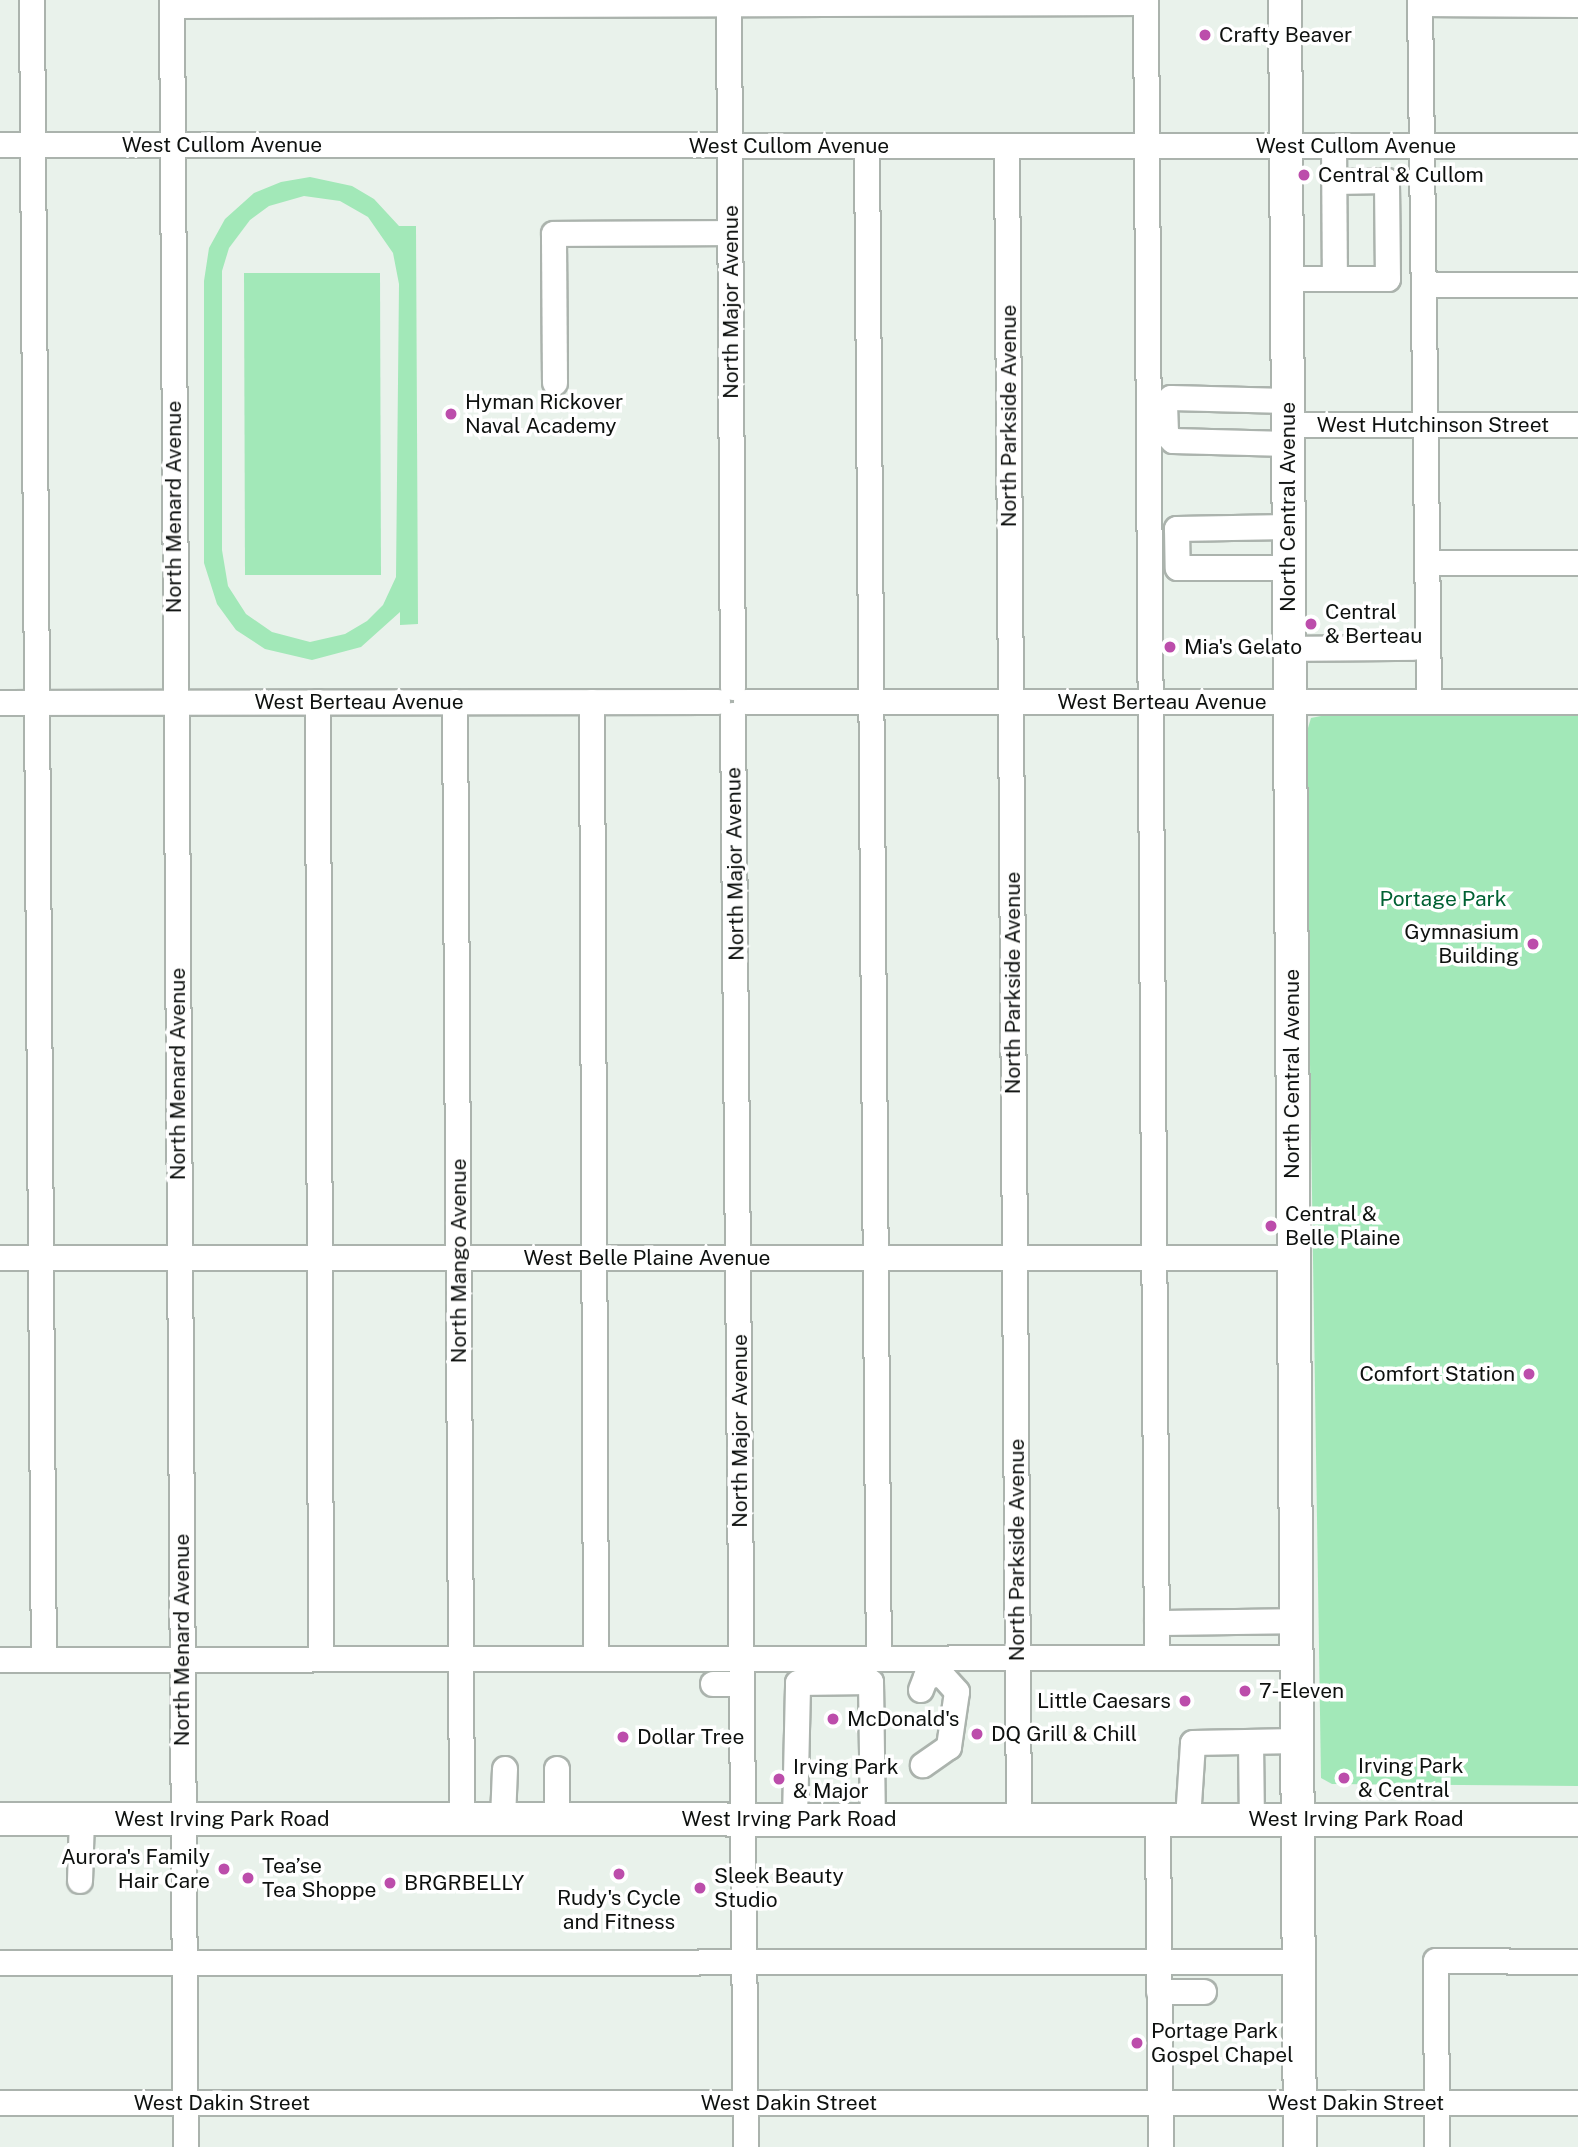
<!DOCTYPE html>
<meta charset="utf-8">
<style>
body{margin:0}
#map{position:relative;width:1578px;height:2147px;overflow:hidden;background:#e9f2eb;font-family:"Public Sans",sans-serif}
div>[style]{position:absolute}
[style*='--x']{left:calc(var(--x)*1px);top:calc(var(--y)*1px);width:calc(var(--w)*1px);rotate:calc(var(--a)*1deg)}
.green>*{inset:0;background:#a2e8b8}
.roads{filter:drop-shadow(2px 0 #abb3ad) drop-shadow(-2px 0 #abb3ad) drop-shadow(0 2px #abb3ad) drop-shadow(0 -2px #abb3ad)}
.minor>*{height:24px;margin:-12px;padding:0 12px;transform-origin:12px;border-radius:12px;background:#fff}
.major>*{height:32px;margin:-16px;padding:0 16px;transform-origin:16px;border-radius:16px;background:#fff}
.dots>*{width:19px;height:19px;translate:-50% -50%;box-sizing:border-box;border:4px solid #fff;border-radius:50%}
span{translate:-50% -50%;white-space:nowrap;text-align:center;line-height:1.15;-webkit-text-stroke:7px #fff;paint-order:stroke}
.poi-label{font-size:21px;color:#0e110f}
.left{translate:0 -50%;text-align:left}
.right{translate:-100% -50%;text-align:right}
.street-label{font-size:21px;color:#0e110f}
.park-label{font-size:21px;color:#006133}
</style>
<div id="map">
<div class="green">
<i style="clip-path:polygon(evenodd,310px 177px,352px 186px,374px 199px,399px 226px,416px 226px,418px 624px,400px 625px,400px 612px,361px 647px,312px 660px,265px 649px,236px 630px,217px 604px,204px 563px,204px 281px,209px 248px,225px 219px,254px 193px,281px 182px,310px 177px,304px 196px,340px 201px,368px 217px,393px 253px,399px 284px,396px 577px,383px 605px,367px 621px,345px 634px,310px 642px,272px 632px,246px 614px,228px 586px,222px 550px,222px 271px,229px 248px,250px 220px,269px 206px,304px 196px)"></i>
<i style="clip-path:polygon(244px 273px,380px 273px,381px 575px,245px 575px)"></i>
<i style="clip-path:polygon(1336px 713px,1578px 714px,1578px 1786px,1332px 1784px,1321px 1778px,1305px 738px,1311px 718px)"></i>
</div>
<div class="roads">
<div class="minor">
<i style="--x:32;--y:0;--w:1660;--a:89.59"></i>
<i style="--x:172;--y:0;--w:2147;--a:89.63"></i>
<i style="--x:729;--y:0;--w:688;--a:89.67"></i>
<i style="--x:1146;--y:0;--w:1658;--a:89.62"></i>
<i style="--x:1420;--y:0;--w:701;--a:89.26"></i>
<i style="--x:1420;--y:4;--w:158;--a:0.4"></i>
<i style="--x:172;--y:6;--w:974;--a:-0.18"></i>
<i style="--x:0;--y:145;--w:1578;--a:0.04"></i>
<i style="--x:867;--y:146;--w:1513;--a:89.55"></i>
<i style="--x:1007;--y:146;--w:1674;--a:89.59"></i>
<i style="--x:1334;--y:146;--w:133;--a:89.6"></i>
<i style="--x:1287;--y:279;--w:101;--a:0"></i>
<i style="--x:1388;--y:279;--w:98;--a:-90.6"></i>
<i style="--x:1387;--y:181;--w:52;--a:178.9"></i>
<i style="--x:1424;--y:285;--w:154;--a:0"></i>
<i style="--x:555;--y:383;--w:149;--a:-90.4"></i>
<i style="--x:554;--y:234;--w:176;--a:-0.3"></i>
<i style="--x:1287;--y:401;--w:116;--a:-178.5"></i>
<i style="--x:1171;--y:398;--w:8;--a:135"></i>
<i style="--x:1165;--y:404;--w:30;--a:88"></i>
<i style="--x:1166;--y:434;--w:10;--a:45"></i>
<i style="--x:1173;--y:441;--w:115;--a:1.5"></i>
<i style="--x:1288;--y:425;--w:290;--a:0"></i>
<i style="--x:1288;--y:527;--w:111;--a:179"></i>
<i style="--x:1177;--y:529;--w:39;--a:89"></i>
<i style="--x:1178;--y:568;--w:111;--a:0"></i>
<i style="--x:1427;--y:563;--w:151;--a:0"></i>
<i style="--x:1289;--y:649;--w:124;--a:-0.5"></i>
<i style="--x:318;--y:702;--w:957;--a:89.82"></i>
<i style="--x:455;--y:702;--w:1117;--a:89.64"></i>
<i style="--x:592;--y:702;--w:957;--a:89.76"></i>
<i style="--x:746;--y:702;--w:832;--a:0"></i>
<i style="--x:0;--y:703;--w:718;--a:-0.08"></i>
<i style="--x:733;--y:715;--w:1432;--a:89.48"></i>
<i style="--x:0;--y:1258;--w:1294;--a:0"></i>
<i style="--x:1157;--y:1623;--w:139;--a:-0.8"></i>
<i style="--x:0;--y:1660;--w:1297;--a:-0.09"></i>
<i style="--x:713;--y:1684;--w:29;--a:0"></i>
<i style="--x:921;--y:1690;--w:14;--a:-69"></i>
<i style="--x:926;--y:1677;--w:15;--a:-11"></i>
<i style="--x:941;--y:1674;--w:24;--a:48"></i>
<i style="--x:957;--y:1692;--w:56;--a:98.3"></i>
<i style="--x:949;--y:1747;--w:32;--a:145"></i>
<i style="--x:1251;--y:1742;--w:77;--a:89.3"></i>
<i style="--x:557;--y:1769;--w:50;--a:90"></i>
<i style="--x:503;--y:1819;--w:50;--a:-87.7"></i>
<i style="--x:795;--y:1819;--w:136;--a:-88.7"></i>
<i style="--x:798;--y:1683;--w:73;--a:-0.8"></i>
<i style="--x:871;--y:1682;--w:137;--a:89.2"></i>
<i style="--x:1188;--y:1819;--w:76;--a:-86.2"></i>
<i style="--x:1193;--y:1743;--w:104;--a:-1.1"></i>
<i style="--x:1158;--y:1820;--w:327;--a:89.5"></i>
<i style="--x:80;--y:1881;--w:62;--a:-88.2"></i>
<i style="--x:0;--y:1963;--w:1298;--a:-0.04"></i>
<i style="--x:1159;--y:1992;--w:45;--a:0"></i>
<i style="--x:0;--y:2103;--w:1578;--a:0"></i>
<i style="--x:1437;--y:2147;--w:186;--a:-90.3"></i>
<i style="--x:1436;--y:1961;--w:142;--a:0.4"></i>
</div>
<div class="major">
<i style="--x:1285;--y:0;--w:2147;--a:89.6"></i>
<i style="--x:0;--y:1819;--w:1578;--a:0.04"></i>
</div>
</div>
<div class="dots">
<i style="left:1205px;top:35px;background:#bc4dab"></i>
<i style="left:1304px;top:175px;background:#bc4dab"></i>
<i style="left:451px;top:414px;background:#bc4dab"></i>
<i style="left:1311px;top:624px;background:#bc4dab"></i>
<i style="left:1170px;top:647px;background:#bc4dab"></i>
<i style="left:1533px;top:944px;background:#bc4dab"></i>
<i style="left:1271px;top:1226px;background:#bc4dab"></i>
<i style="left:1529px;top:1374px;background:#bc4dab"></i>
<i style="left:1245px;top:1691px;background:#bc4dab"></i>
<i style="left:1185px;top:1701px;background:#bc4dab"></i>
<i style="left:833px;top:1719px;background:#bc4dab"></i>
<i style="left:977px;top:1734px;background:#bc4dab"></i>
<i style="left:623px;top:1737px;background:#bc4dab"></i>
<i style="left:1344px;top:1778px;background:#bc4dab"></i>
<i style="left:779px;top:1779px;background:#bc4dab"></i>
<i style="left:224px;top:1869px;background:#bc4dab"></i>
<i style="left:619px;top:1874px;background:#bc4dab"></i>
<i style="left:248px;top:1878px;background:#bc4dab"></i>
<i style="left:390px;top:1883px;background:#bc4dab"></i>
<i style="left:700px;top:1888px;background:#bc4dab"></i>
<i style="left:1137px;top:2043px;background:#bc4dab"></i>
</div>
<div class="poi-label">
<span class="left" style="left:1219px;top:35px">Crafty Beaver</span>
<span class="left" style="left:1318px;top:175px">Central &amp; Cullom</span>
<span class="left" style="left:465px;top:414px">Hyman Rickover<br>Naval Academy</span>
<span class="left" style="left:1325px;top:624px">Central<br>&amp; Berteau</span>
<span class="left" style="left:1184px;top:647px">Mia's Gelato</span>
<span class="right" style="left:1519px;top:944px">Gymnasium<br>Building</span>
<span class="left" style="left:1285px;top:1226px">Central &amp;<br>Belle Plaine</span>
<span class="right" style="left:1515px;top:1374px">Comfort Station</span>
<span class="left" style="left:1259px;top:1691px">7-Eleven</span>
<span class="right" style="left:1171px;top:1701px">Little Caesars</span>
<span class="left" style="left:847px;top:1719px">McDonald's</span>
<span class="left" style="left:991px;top:1734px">DQ Grill &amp; Chill</span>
<span class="left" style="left:637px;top:1737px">Dollar Tree</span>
<span class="left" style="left:1358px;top:1778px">Irving Park<br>&amp; Central</span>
<span class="left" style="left:793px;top:1779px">Irving Park<br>&amp; Major</span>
<span class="right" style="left:210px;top:1869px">Aurora's Family<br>Hair Care</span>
<span class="left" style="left:262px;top:1878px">Tea’se<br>Tea Shoppe</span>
<span class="left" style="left:714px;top:1888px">Sleek Beauty<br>Studio</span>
<span class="left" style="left:404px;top:1883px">BRGRBELLY</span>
<span style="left:619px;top:1910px">Rudy's Cycle<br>and Fitness</span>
<span class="left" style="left:1151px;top:2043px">Portage Park<br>Gospel Chapel</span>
</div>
<div class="street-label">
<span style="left:222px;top:145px">West Cullom Avenue</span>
<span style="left:789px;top:146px">West Cullom Avenue</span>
<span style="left:1356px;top:146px">West Cullom Avenue</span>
<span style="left:731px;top:302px;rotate:-90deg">North Major Avenue</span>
<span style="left:1009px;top:416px;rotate:-90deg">North Parkside Avenue</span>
<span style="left:1433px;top:425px">West Hutchinson Street</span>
<span style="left:174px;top:507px;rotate:-90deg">North Menard Avenue</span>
<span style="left:1288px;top:507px;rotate:-90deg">North Central Avenue</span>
<span style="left:359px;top:702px">West Berteau Avenue</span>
<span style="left:1162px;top:702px">West Berteau Avenue</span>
<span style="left:735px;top:864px;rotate:-91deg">North Major Avenue</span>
<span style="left:1013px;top:983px;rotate:-90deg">North Parkside Avenue</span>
<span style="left:178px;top:1074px;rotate:-90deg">North Menard Avenue</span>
<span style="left:1292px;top:1074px;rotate:-90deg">North Central Avenue</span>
<span style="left:647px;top:1258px">West Belle Plaine Avenue</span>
<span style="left:459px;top:1261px;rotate:-90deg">North Mango Avenue</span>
<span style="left:740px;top:1431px;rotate:-90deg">North Major Avenue</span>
<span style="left:1017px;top:1550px;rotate:-90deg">North Parkside Avenue</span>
<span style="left:182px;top:1640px;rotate:-90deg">North Menard Avenue</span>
<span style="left:222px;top:1819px">West Irving Park Road</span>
<span style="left:789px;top:1819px">West Irving Park Road</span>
<span style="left:1356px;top:1819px">West Irving Park Road</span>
<span style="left:222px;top:2103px">West Dakin Street</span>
<span style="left:789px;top:2103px">West Dakin Street</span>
<span style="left:1356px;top:2103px">West Dakin Street</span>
</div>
<div class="park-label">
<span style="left:1443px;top:899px">Portage Park</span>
</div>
</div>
